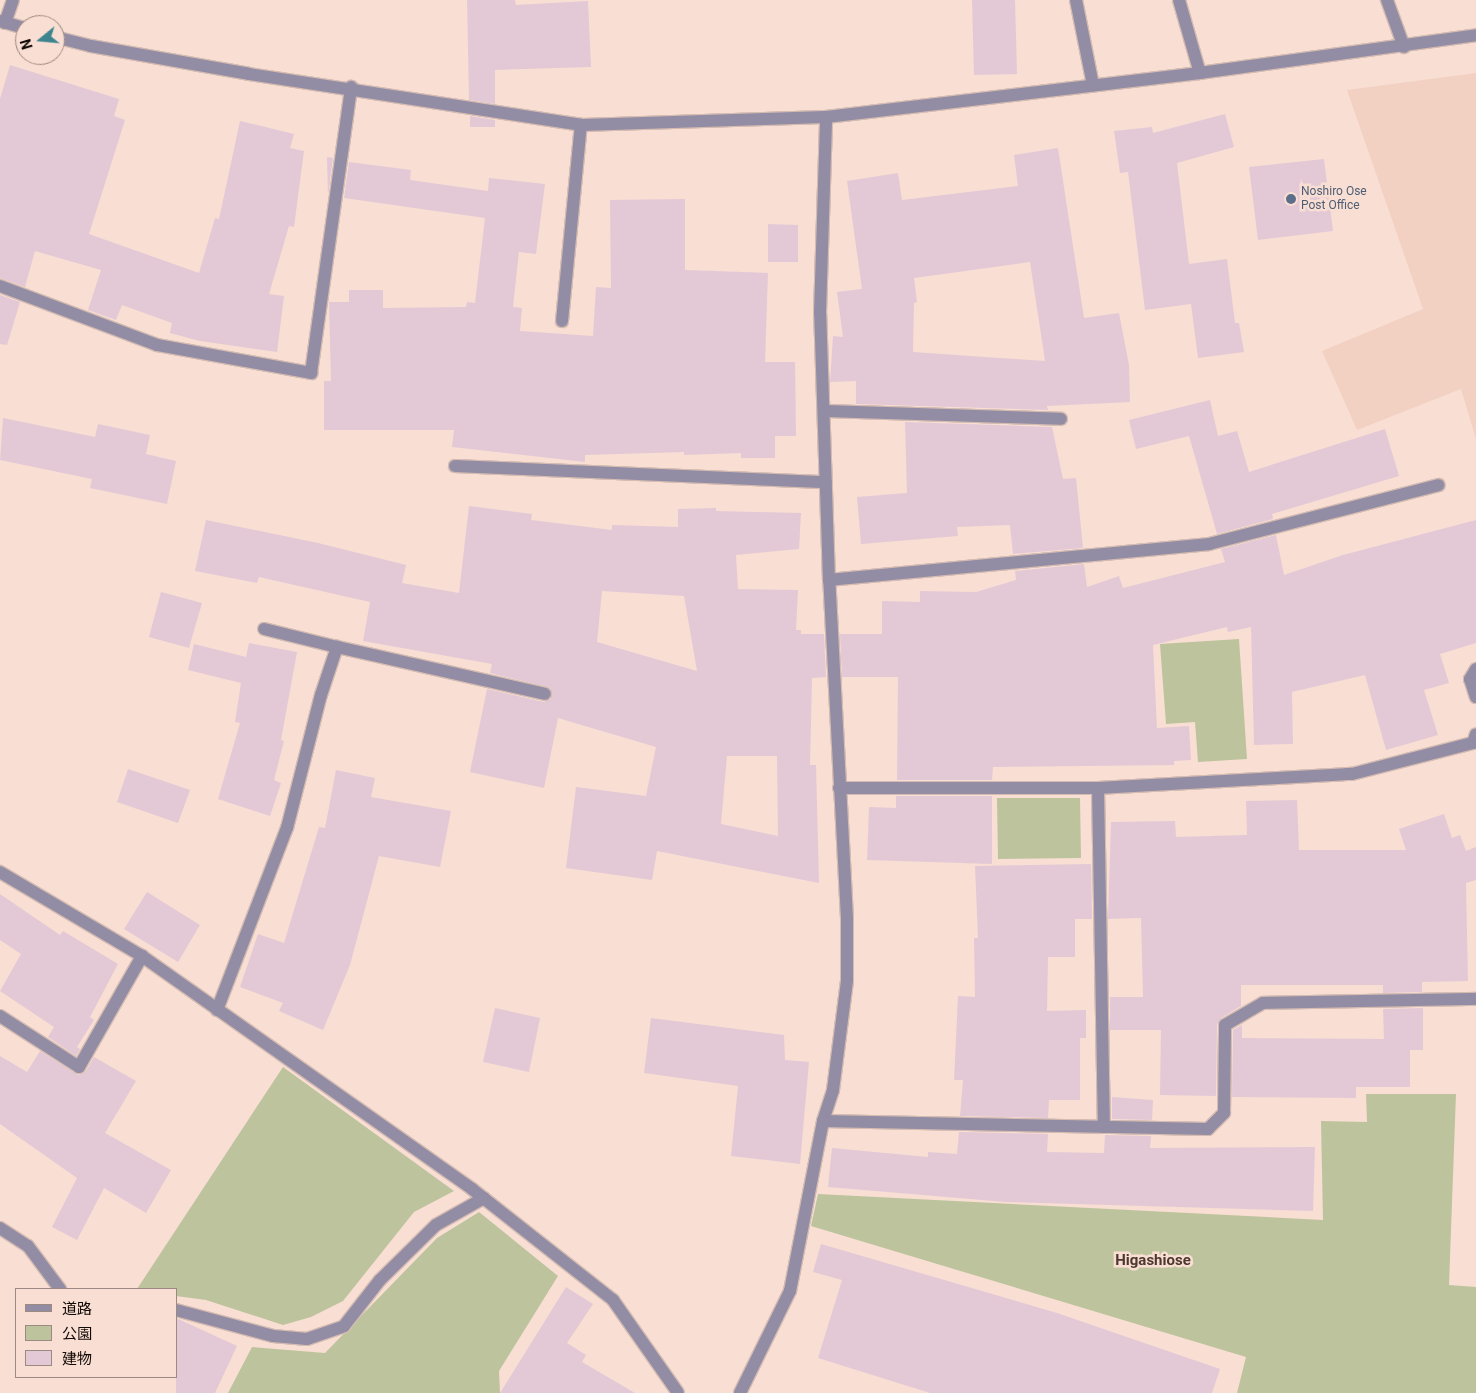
<!DOCTYPE html>
<meta charset="utf-8">
<style>
body{margin:0}
#map{position:relative;width:1476px;height:1393px;overflow:hidden;background:#f9ded3;font-family:Roboto,"Noto Sans JP",sans-serif}
div>[style]{position:absolute}
[style*='--x']{left:calc(var(--x)*1px);top:calc(var(--y)*1px);width:calc(var(--w)*1px);rotate:calc(var(--a)*1deg)}
.built>*{inset:0;background:#f2d1c2}
.green>*{inset:0;background:#bdc49d}
.building>*{inset:0;background:#e3c9d6}
.roads{filter:drop-shadow(1px 0 #d4bcb2) drop-shadow(-1px 0 #d4bcb2) drop-shadow(0 1px #d4bcb2) drop-shadow(0 -1px #d4bcb2)}
.minor>*{height:12px;margin:-6px;padding:0 6px;transform-origin:6px;border-radius:6px;background:#938ca5}
.dots>*{width:14px;height:14px;translate:-50% -50%;box-sizing:border-box;border:2px solid #f9ded3;border-radius:50%}
span{translate:-50% -50%;white-space:nowrap;text-align:center;line-height:1.15;-webkit-text-stroke:5px #f9ded3;paint-order:stroke}
.service-label{font-size:12px;color:#4e5e75}
.left{translate:0 -50%;text-align:left}
.quarter-label{font-size:15px;color:#4d382f;font-weight:700}
.legend{position:absolute;left:15px;top:1288px;width:162px;height:90px;box-sizing:border-box;background:#f9ded3;border:1px solid #9c8981;margin:0;padding:6px 9px;list-style:none;font-size:15px;color:#110906}
.legend li{display:flex;align-items:center;gap:10px;height:25px}
.legend b{width:25px;border:1px solid #9c8981}
.north{position:absolute;left:15px;top:15px;width:50px;height:50px;box-sizing:border-box;background:#f9ded3;border:1px solid #9c8981;border-radius:50%;rotate:253deg;font-size:14px;font-weight:700;line-height:20px;text-align:center;color:#110906}
.north::after{content:'';display:block;margin:auto;width:18px;height:22px;background:#3e848f;clip-path:polygon(50% 0,100% 100%,50% 72%,0 100%)}
</style>
<div id="map">
<div class="built">
<i style="clip-path:polygon(1476px 73px,1476px 439px,1461px 389px,1357px 430px,1322px 351px,1423px 309px,1347px 90px)"></i>
</div>
<div class="green">
<i style="clip-path:polygon(1239px 639px,1247px 759px,1198px 762px,1195px 722px,1166px 724px,1160px 644px)"></i>
<i style="clip-path:polygon(997px 798px,1080px 798px,1081px 858px,998px 859px)"></i>
<i style="clip-path:polygon(283px 1067px,454px 1191px,414px 1212px,343px 1301px,311px 1317px,283px 1325px,206px 1300px,176px 1296px,176px 1289px,137px 1289px)"></i>
<i style="clip-path:polygon(1366px 1094px,1456px 1094px,1449px 1285px,1476px 1287px,1476px 1393px,1237px 1393px,1246px 1357px,811px 1226px,818px 1194px,1323px 1220px,1321px 1121px,1367px 1122px)"></i>
<i style="clip-path:polygon(479px 1212px,558px 1276px,499px 1371px,500px 1393px,228px 1393px,252px 1347px,325px 1353px,437px 1238px)"></i>
</div>
<div class="building">
<i style="clip-path:polygon(467px 0,515px 0,516px 5px,588px 1px,591px 67px,495px 70px,495px 104px,469px 100px)"></i>
<i style="clip-path:polygon(972px 0,1015px 0,1017px 74px,974px 75px)"></i>
<i style="clip-path:polygon(10px 65px,119px 99px,114px 116px,125px 120px,89px 234px,199px 273px,215px 218px,219px 219px,240px 121px,294px 134px,290px 148px,304px 151px,294px 227px,289px 226px,269px 294px,284px 296px,277px 352px,200px 341px,170px 333px,172px 323px,122px 305px,116px 320px,88px 310px,101px 270px,35px 251px,25px 287px,0 278px,0 99px)"></i>
<i style="clip-path:polygon(1225px 114px,1234px 147px,1177px 163px,1189px 264px,1227px 259px,1235px 323px,1239px 323px,1244px 352px,1198px 358px,1191px 304px,1145px 310px,1128px 172px,1120px 173px,1114px 131px,1152px 127px,1153px 133px)"></i>
<i style="clip-path:polygon(470px 116px,495px 120px,495px 127px,470px 127px)"></i>
<i style="clip-path:polygon(evenodd,1058px 148px,1084px 318px,1119px 313px,1129px 365px,1130px 402px,1047px 406px,1048px 410px,856px 404px,856px 381px,830px 382px,833px 336px,843px 337px,837px 292px,862px 289px,847px 181px,898px 173px,902px 200px,1018px 186px,1014px 155px,1058px 148px,1030px 262px,1045px 361px,913px 352px,914px 303px,917px 302px,914px 278px,1030px 262px)"></i>
<i style="clip-path:polygon(327px 157px,333px 158px,328px 195px)"></i>
<i style="clip-path:polygon(1324px 159px,1333px 231px,1258px 240px,1249px 167px)"></i>
<i style="clip-path:polygon(349px 162px,411px 170px,410px 180px,488px 191px,489px 178px,545px 184px,536px 254px,519px 252px,513px 307px,522px 308px,520px 331px,593px 336px,596px 287px,611px 288px,610px 200px,685px 199px,685px 270px,768px 273px,765px 362px,795px 362px,796px 436px,775px 436px,775px 458px,741px 458px,741px 453px,684px 455px,684px 452px,585px 455px,585px 462px,452px 447px,454px 430px,324px 430px,324px 381px,331px 381px,329px 302px,349px 302px,349px 290px,383px 290px,383px 308px,466px 307px,467px 302px,475px 303px,485px 218px,344px 198px)"></i>
<i style="clip-path:polygon(768px 224px,798px 225px,798px 262px,768px 262px)"></i>
<i style="clip-path:polygon(0 295px,20px 302px,7px 345px,0 344px)"></i>
<i style="clip-path:polygon(1210px 400px,1218px 436px,1237px 431px,1249px 472px,1385px 429px,1399px 476px,1272px 514px,1273px 519px,1217px 534px,1189px 436px,1136px 449px,1129px 420px)"></i>
<i style="clip-path:polygon(3px 418px,95px 437px,98px 424px,150px 435px,146px 454px,176px 461px,167px 504px,90px 488px,92px 479px,0 460px)"></i>
<i style="clip-path:polygon(905px 422px,1052px 427px,1063px 479px,1076px 478px,1083px 548px,1013px 554px,1010px 525px,957px 527px,958px 536px,861px 544px,857px 497px,907px 493px)"></i>
<i style="clip-path:polygon(evenodd,469px 506px,532px 514px,531px 520px,612px 530px,612px 525px,678px 527px,678px 509px,716px 508px,716px 511px,801px 513px,799px 549px,736px 555px,738px 589px,798px 590px,796px 630px,801px 630px,801px 634px,824px 634px,826px 677px,812px 678px,810px 765px,816px 765px,819px 883px,657px 851px,652px 880px,566px 868px,576px 787px,646px 796px,656px 747px,558px 718px,544px 788px,470px 772px,487px 689px,544px 702px,551px 699px,551px 688px,490px 673px,492px 664px,363px 641px,370px 602px,259px 577px,257px 583px,195px 571px,206px 520px,318px 543px,406px 565px,402px 583px,459px 593px,469px 506px,602px 591px,684px 596px,697px 671px,597px 642px,602px 591px,469px 506px,727px 756px,777px 756px,778px 836px,721px 824px,727px 756px)"></i>
<i style="clip-path:polygon(1476px 520px,1476px 643px,1440px 654px,1449px 683px,1424px 690px,1438px 735px,1386px 750px,1365px 675px,1292px 692px,1293px 744px,1254px 745px,1251px 627px,1228px 632px,1227px 627px,1153px 645px,1157px 728px,1189px 726px,1191px 760px,1174px 761px,1174px 765px,993px 767px,992px 780px,897px 780px,898px 677px,842px 677px,840px 634px,882px 634px,882px 601px,920px 602px,920px 591px,976px 592px,1016px 580px,1015px 571px,1084px 564px,1087px 587px,1119px 576px,1123px 588px,1225px 562px,1221px 549px,1276px 535px,1284px 575px,1343px 555px)"></i>
<i style="clip-path:polygon(161px 592px,202px 603px,189px 648px,149px 637px)"></i>
<i style="clip-path:polygon(249px 643px,297px 652px,281px 740px,284px 741px,274px 780px,281px 783px,270px 816px,218px 799px,240px 723px,235px 722px,241px 683px,188px 670px,194px 644px,246px 657px)"></i>
<i style="clip-path:polygon(128px 769px,190px 790px,178px 823px,117px 802px)"></i>
<i style="clip-path:polygon(336px 770px,375px 778px,371px 797px,451px 811px,440px 867px,379px 856px,350px 965px,323px 1030px,279px 1011px,283px 1003px,240px 987px,258px 934px,284px 943px,319px 827px,325px 828px)"></i>
<i style="clip-path:polygon(896px 796px,992px 796px,992px 864px,867px 860px,869px 807px,896px 808px)"></i>
<i style="clip-path:polygon(1297px 800px,1299px 850px,1406px 850px,1399px 829px,1444px 814px,1452px 838px,1460px 835px,1466px 851px,1476px 847px,1476px 880px,1466px 883px,1468px 981px,1422px 982px,1422px 992px,1383px 993px,1383px 985px,1241px 985px,1241px 1006px,1221px 1018px,1217px 1024px,1216px 1096px,1160px 1095px,1161px 1030px,1110px 1030px,1110px 997px,1143px 997px,1141px 918px,1108px 919px,1111px 822px,1175px 821px,1176px 837px,1247px 835px,1246px 801px)"></i>
<i style="clip-path:polygon(1091px 864px,1092px 919px,1075px 919px,1075px 957px,1048px 957px,1047px 1011px,1086px 1010px,1086px 1038px,1080px 1038px,1080px 1100px,1049px 1100px,1048px 1118px,960px 1116px,963px 1080px,954px 1080px,958px 996px,975px 997px,974px 938px,978px 938px,975px 866px)"></i>
<i style="clip-path:polygon(147px 892px,200px 925px,178px 962px,124px 929px)"></i>
<i style="clip-path:polygon(0 894px,60px 935px,63px 931px,118px 964px,90px 1017px,94px 1020px,77px 1047px,80px 1049px,76px 1056px,48px 1037px,54px 1027px,0 991px,21px 954px,0 940px)"></i>
<i style="clip-path:polygon(495px 1008px,540px 1018px,529px 1072px,483px 1062px)"></i>
<i style="clip-path:polygon(1423px 1008px,1423px 1050px,1410px 1050px,1410px 1087px,1356px 1087px,1356px 1098px,1232px 1097px,1233px 1030px,1242px 1025px,1242px 1038px,1384px 1039px,1383px 1009px)"></i>
<i style="clip-path:polygon(651px 1018px,784px 1035px,785px 1060px,809px 1062px,800px 1164px,731px 1156px,738px 1086px,644px 1073px)"></i>
<i style="clip-path:polygon(40px 1051px,78px 1075px,86px 1071px,94px 1057px,136px 1081px,105px 1133px,171px 1170px,146px 1213px,104px 1188px,77px 1240px,52px 1227px,77px 1178px,0 1124px,0 1056px,27px 1072px)"></i>
<i style="clip-path:polygon(1112px 1097px,1153px 1100px,1152px 1120px,1112px 1119px)"></i>
<i style="clip-path:polygon(959px 1132px,1048px 1134px,1047px 1152px,1104px 1153px,1105px 1135px,1151px 1136px,1150px 1148px,1315px 1147px,1313px 1211px,1006px 1202px,828px 1187px,832px 1148px,928px 1157px,928px 1152px,957px 1154px)"></i>
<i style="clip-path:polygon(821px 1244px,1057px 1313px,1220px 1369px,1212px 1393px,930px 1393px,818px 1358px,842px 1280px,813px 1272px)"></i>
<i style="clip-path:polygon(566px 1287px,593px 1304px,567px 1343px,586px 1355px,582px 1362px,635px 1393px,500px 1393px)"></i>
<i style="clip-path:polygon(176px 1318px,237px 1346px,215px 1393px,176px 1393px)"></i>
</div>
<div class="roads">
<div class="minor">
<i style="--x:1076;--y:0;--w:87;--a:78.7"></i>
<i style="--x:1179;--y:0;--w:76;--a:74"></i>
<i style="--x:1387;--y:0;--w:50;--a:70.1"></i>
<i style="--x:0;--y:21;--w:26;--a:16"></i>
<i style="--x:5;--y:23;--w:24;--a:-71"></i>
<i style="--x:55;--y:37;--w:37;--a:14"></i>
<i style="--x:91;--y:46;--w:160;--a:10"></i>
<i style="--x:249;--y:74;--w:336;--a:8.7"></i>
<i style="--x:581;--y:125;--w:245;--a:-1.9"></i>
<i style="--x:826;--y:117;--w:377;--a:-6.7"></i>
<i style="--x:1200;--y:73;--w:279;--a:-7.8"></i>
<i style="--x:0;--y:286;--w:168;--a:20.6"></i>
<i style="--x:157;--y:345;--w:157;--a:10.3"></i>
<i style="--x:311;--y:373;--w:289;--a:-82"></i>
<i style="--x:562;--y:321;--w:197;--a:-84.5"></i>
<i style="--x:825;--y:411;--w:236;--a:1.9"></i>
<i style="--x:455;--y:466;--w:371;--a:2.5"></i>
<i style="--x:829;--y:580;--w:382;--a:-5.4"></i>
<i style="--x:1209;--y:544;--w:237;--a:-14.4"></i>
<i style="--x:337;--y:647;--w:213;--a:12.7"></i>
<i style="--x:1476;--y:669;--w:12;--a:121"></i>
<i style="--x:1470;--y:679;--w:19;--a:72"></i>
<i style="--x:839;--y:788;--w:259;--a:0"></i>
<i style="--x:1098;--y:788;--w:254;--a:-3.2"></i>
<i style="--x:1352;--y:774;--w:125;--a:-14.4"></i>
<i style="--x:1473;--y:743;--w:9;--a:-72"></i>
<i style="--x:1098;--y:788;--w:339;--a:89"></i>
<i style="--x:0;--y:872;--w:165;--a:30.6"></i>
<i style="--x:142;--y:956;--w:404;--a:35.2"></i>
<i style="--x:472;--y:1189;--w:179;--a:38.2"></i>
<i style="--x:613;--y:1300;--w:113;--a:55"></i>
<i style="--x:217;--y:1010;--w:195;--a:-69"></i>
<i style="--x:287;--y:828;--w:137;--a:-75.7"></i>
<i style="--x:321;--y:695;--w:51;--a:-71.6"></i>
<i style="--x:337;--y:647;--w:75;--a:-166.1"></i>
<i style="--x:0;--y:1016;--w:94;--a:32.8"></i>
<i style="--x:79;--y:1067;--w:128;--a:-60.4"></i>
<i style="--x:823;--y:1121;--w:385;--a:1.2"></i>
<i style="--x:1208;--y:1129;--w:23;--a:-45"></i>
<i style="--x:1224;--y:1113;--w:88;--a:-89.3"></i>
<i style="--x:1225;--y:1025;--w:44;--a:-30.1"></i>
<i style="--x:1263;--y:1003;--w:213;--a:-1.1"></i>
<i style="--x:0;--y:1228;--w:33;--a:33"></i>
<i style="--x:28;--y:1246;--w:54;--a:53.3"></i>
<i style="--x:176;--y:1310;--w:100;--a:15"></i>
<i style="--x:273;--y:1336;--w:34;--a:5"></i>
<i style="--x:307;--y:1339;--w:39;--a:-19"></i>
<i style="--x:344;--y:1326;--w:58;--a:-52"></i>
<i style="--x:380;--y:1280;--w:78;--a:-44.5"></i>
<i style="--x:436;--y:1225;--w:55;--a:-29.4"></i>
<i style="--x:740;--y:1393;--w:114;--a:-63.9"></i>
<i style="--x:790;--y:1291;--w:173;--a:-79"></i>
<i style="--x:823;--y:1121;--w:33;--a:-72"></i>
<i style="--x:833;--y:1090;--w:111;--a:-82.7"></i>
<i style="--x:847;--y:980;--w:62;--a:-90"></i>
<i style="--x:847;--y:918;--w:338;--a:-93"></i>
<i style="--x:829;--y:580;--w:267;--a:-91.9"></i>
<i style="--x:820;--y:313;--w:196;--a:-88.2"></i>
</div>
</div>
<div class="dots">
<i style="left:1291px;top:199px;background:#5c6f8a"></i>
</div>
<div class="service-label">
<span class="left" style="left:1301px;top:199px">Noshiro Ose<br>Post Office</span>
</div>
<div class="quarter-label">
<span style="left:1153px;top:1261px">Higashiose</span>
</div>
<ul class="legend">
<li><b style="height:6px;background:#938ca5"></b>道路</li>
<li><b style="height:14px;background:#bdc49d"></b>公園</li>
<li><b style="height:14px;background:#e3c9d6"></b>建物</li>
</ul>
<div class="north">N</div>
</div>
